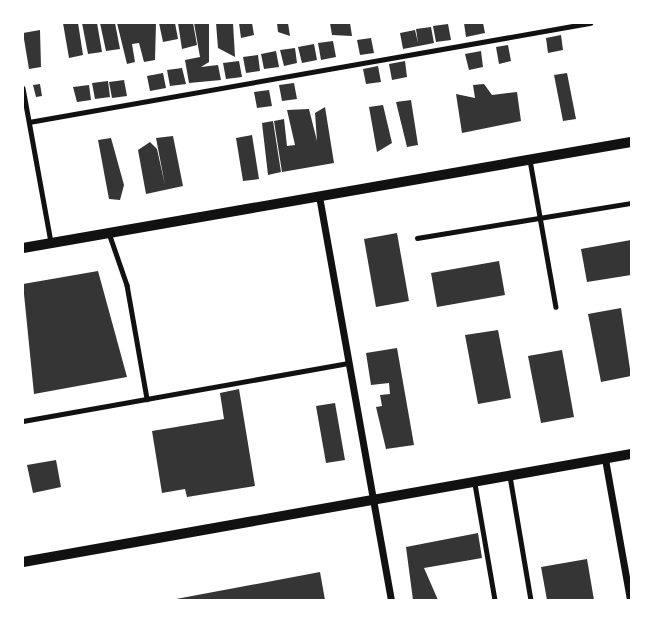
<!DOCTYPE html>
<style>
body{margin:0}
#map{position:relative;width:654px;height:623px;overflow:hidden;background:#fff;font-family:Rubik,sans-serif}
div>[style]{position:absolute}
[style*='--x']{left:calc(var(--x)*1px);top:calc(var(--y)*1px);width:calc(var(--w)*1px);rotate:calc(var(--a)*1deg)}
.building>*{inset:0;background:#353535}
.service>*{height:4.5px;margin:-2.25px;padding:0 2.25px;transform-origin:2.25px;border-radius:2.25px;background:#111}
.minor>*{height:7px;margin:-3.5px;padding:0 3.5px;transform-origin:3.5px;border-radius:3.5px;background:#111}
.tertiary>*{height:10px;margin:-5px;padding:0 5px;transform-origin:5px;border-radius:5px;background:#111}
span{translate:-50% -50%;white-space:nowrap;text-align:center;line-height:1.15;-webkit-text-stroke:7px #fff;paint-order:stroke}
.frame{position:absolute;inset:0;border:24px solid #fff;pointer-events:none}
</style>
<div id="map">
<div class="building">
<i style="clip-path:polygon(63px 23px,78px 23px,83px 55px,69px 58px)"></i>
<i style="clip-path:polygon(82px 23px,97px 23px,102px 52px,88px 54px)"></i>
<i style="clip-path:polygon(100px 23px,115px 23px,120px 49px,106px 51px)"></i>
<i style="clip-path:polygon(117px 23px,156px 23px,155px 60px,144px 62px,139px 43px,132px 44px,135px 62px,127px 64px)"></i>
<i style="clip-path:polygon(159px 23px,175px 23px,178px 39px,163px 42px)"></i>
<i style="clip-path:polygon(178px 23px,193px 23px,197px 45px,182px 49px)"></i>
<i style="clip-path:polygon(194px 23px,209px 23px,209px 62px,201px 67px,218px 65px,221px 80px,189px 83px,185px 60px,200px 57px)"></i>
<i style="clip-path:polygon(216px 23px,233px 23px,235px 57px,218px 48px)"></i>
<i style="clip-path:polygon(239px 23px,252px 23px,254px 35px,241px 38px)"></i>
<i style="clip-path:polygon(277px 23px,288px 23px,290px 36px,278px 32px)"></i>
<i style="clip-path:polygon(330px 23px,350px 23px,352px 36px,332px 35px)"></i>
<i style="clip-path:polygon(464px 23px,483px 23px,485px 33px,466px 37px)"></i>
<i style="clip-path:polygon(448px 24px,451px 40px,436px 42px,433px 26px)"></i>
<i style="clip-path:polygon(431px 27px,434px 43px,403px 49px,400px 33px,415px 30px,418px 43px,416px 29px)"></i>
<i style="clip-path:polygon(40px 30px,41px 67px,29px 69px,23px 33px)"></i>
<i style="clip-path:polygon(561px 35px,563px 50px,548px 53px,546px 38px)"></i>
<i style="clip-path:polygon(371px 38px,374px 53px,360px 55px,357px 40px)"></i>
<i style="clip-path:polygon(333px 41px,336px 57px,321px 60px,318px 43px)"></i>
<i style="clip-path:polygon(314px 44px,317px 60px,302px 63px,298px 47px)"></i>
<i style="clip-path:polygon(508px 45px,511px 61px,499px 64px,496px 47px)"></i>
<i style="clip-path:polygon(295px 48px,297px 63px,284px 66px,280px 50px)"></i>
<i style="clip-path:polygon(276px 51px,279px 67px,264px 69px,261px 54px)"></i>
<i style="clip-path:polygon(481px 51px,483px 67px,469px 70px,465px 54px)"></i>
<i style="clip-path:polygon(258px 55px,260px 71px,246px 73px,243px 57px)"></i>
<i style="clip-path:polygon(239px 61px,242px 77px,226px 79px,223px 63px)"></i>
<i style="clip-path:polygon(405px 61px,407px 77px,392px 80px,389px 64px)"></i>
<i style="clip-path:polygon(378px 66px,381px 82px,366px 84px,363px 69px)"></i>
<i style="clip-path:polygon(182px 68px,186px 84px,170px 86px,167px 70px)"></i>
<i style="clip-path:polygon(163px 73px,166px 88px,150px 91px,147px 76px)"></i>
<i style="clip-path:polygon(567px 73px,576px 119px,563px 121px,554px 75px)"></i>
<i style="clip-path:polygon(124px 80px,127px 96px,112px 98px,109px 82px)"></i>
<i style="clip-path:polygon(108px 81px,110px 97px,95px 99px,92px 83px)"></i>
<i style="clip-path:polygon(294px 83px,297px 99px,282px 101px,279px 85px)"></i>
<i style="clip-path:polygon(40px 84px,42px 96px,36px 97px,33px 85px)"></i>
<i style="clip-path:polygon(484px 84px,492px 95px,517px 92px,521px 121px,462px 133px,456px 94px,475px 98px,473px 85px)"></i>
<i style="clip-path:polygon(89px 85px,91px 100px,77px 102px,73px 87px)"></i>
<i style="clip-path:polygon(269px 90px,272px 106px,257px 108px,254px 92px)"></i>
<i style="clip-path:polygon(411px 100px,418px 145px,407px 147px,396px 102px)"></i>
<i style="clip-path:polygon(383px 105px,392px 143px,377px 152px,369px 107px)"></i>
<i style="clip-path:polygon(325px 107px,334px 163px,282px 172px,274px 121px,284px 119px,287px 146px,295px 145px,287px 110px,309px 109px,317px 141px,315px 113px)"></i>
<i style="clip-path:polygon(273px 121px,281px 172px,268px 175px,262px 123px)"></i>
<i style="clip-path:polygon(252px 135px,259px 179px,243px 181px,236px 138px)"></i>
<i style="clip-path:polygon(173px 136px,183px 186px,146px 194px,138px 150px,150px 142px,157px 149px,165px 185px,156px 138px)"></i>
<i style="clip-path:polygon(111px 138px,124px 185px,120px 200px,109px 199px,98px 140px)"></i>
<i style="clip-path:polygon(397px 233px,409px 301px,376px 307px,364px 239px)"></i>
<i style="clip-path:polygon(631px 240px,631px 275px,587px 282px,581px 249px)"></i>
<i style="clip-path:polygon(499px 261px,505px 295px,437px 307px,431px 273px)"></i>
<i style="clip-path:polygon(98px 271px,127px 377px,34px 394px,23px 284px)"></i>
<i style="clip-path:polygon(621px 308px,631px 376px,601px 382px,588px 314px)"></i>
<i style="clip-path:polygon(498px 330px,511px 398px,478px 404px,465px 335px)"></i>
<i style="clip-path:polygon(397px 348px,414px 445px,386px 449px,376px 407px,382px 406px,380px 395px,390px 394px,389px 383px,371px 385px,366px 353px)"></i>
<i style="clip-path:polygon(562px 350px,574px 417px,541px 423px,528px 356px)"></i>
<i style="clip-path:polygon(239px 389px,255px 486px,187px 497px,185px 489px,162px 493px,152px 431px,224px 419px,220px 393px)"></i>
<i style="clip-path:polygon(335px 403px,345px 460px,326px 463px,316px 406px)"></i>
<i style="clip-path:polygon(56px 460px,61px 487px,33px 493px,27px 465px)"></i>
<i style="clip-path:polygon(478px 533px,482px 558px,424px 568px,438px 600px,413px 600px,406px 547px)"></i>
<i style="clip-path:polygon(587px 559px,594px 600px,547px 600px,541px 567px)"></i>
<i style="clip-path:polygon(320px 572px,325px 600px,177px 600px,176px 599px)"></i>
</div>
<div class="service">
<i style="--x:23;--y:88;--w:157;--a:79.7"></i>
<i style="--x:29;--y:122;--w:570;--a:-10.01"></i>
<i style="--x:530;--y:160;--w:149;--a:80"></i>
<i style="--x:109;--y:233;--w:55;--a:70.9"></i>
<i style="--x:127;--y:285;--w:116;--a:80"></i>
<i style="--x:417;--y:238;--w:217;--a:-9.3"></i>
<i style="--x:23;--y:421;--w:330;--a:-10.1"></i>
<i style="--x:510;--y:476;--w:126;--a:80.4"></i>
<i style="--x:475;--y:484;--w:118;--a:80.2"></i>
</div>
<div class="minor">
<i style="--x:319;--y:196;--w:410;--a:79.9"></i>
<i style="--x:605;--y:459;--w:143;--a:79.9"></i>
</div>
<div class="tertiary">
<i style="--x:23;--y:248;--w:617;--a:-9.89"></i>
<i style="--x:23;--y:562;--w:618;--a:-10.07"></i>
</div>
<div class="frame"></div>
</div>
